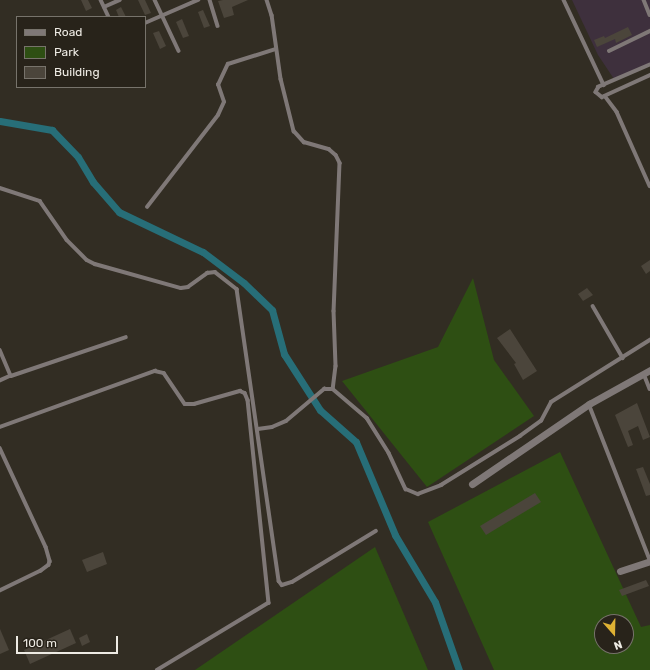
<!DOCTYPE html>
<style>
body{margin:0}
#map{position:relative;width:650px;height:670px;overflow:hidden;background:#322d23;font-family:Rubik,sans-serif}
div>[style]{position:absolute}
[style*='--x']{left:calc(var(--x)*1px);top:calc(var(--y)*1px);width:calc(var(--w)*1px);rotate:calc(var(--a)*1deg)}
.industrial>*{inset:0;background:#3e303d}
.green>*{inset:0;background:#2e4f13}
.canal>*{height:7px;margin:-3.5px;padding:0 3.5px;transform-origin:3.5px;border-radius:3.5px;background:#276e78}
.building>*{inset:0;background:#4b453b}
.service>*{height:3.5px;margin:-1.75px;padding:0 1.75px;transform-origin:1.75px;border-radius:1.75px;background:#7f7877}
.minor>*{height:7px;margin:-3.5px;padding:0 3.5px;transform-origin:3.5px;border-radius:3.5px;background:#7f7877}
span{translate:-50% -50%;white-space:nowrap;text-align:center;line-height:1.15;-webkit-text-stroke:4px #28231a;paint-order:stroke}
.legend{position:absolute;left:16px;top:16px;width:130px;height:72px;box-sizing:border-box;background:#28231a;border:1px solid #77736b;margin:0;padding:5px 7px;list-style:none;font-size:12px;color:#eeebe4}
.legend li{display:flex;align-items:center;gap:8px;height:20px}
.legend b{width:20px;border:1px solid #77736b}
.north{position:absolute;left:594px;top:614px;width:40px;height:40px;box-sizing:border-box;background:#28231a;border:1px solid #77736b;border-radius:50%;rotate:160deg;font-size:11px;font-weight:700;line-height:16px;text-align:center;color:#eeebe4}
.north::after{content:'';display:block;margin:auto;width:14px;height:18px;background:#deb133;clip-path:polygon(50% 0,100% 100%,50% 72%,0 100%)}
.scale{position:absolute;left:16px;top:636px;width:102px;height:18px;box-sizing:border-box;border:2px solid #eeebe4;border-top:0;padding-left:5px;font-size:12px;line-height:14px;white-space:nowrap;color:#eeebe4;-webkit-text-stroke:3px #28231a;paint-order:stroke}
</style>
<div id="map">
<div class="industrial">
<i style="clip-path:polygon(572px 0,650px 0,650px 63px,614px 79px,598px 55px)"></i>
</div>
<div class="green">
<i style="clip-path:polygon(473px 278px,494px 360px,534px 416px,427px 487px,342px 381px,438px 347px)"></i>
<i style="clip-path:polygon(evenodd,560px 452px,641px 627px,650px 625px,650px 670px,494px 670px,428px 522px,560px 452px,602px 622px,626px 622px,626px 646px,602px 646px,602px 622px)"></i>
<i style="clip-path:polygon(375px 547px,428px 670px,195px 670px)"></i>
</div>
<div class="canal">
<i style="--x:0;--y:121;--w:53;--a:9.8"></i>
<i style="--x:52;--y:130;--w:37;--a:46"></i>
<i style="--x:78;--y:157;--w:29;--a:59"></i>
<i style="--x:93;--y:182;--w:40;--a:49"></i>
<i style="--x:119;--y:212;--w:93;--a:25.5"></i>
<i style="--x:203;--y:252;--w:51;--a:37.1"></i>
<i style="--x:244;--y:283;--w:39;--a:44"></i>
<i style="--x:272;--y:310;--w:46;--a:74.7"></i>
<i style="--x:284;--y:354;--w:67;--a:57.3"></i>
<i style="--x:320;--y:410;--w:48;--a:41.6"></i>
<i style="--x:356;--y:442;--w:101;--a:67.2"></i>
<i style="--x:395;--y:535;--w:78;--a:59.2"></i>
<i style="--x:435;--y:602;--w:72;--a:70.6"></i>
</div>
<div class="building">
<i style="clip-path:polygon(81px 0,88px 0,92px 8px,86px 11px)"></i>
<i style="clip-path:polygon(138px 0,145px 0,151px 13px,145px 15px)"></i>
<i style="clip-path:polygon(223px 0,248px 0,232px 7px,234px 15px,224px 18px,218px 1px)"></i>
<i style="clip-path:polygon(121px 7px,126px 17px,119px 17px,116px 10px)"></i>
<i style="clip-path:polygon(203px 10px,210px 26px,204px 28px,198px 12px)"></i>
<i style="clip-path:polygon(182px 19px,189px 36px,183px 38px,176px 22px)"></i>
<i style="clip-path:polygon(628px 27px,632px 35px,616px 43px,615px 39px,597px 47px,594px 40px,604px 36px,605px 38px)"></i>
<i style="clip-path:polygon(159px 31px,166px 46px,160px 49px,153px 33px)"></i>
<i style="clip-path:polygon(650px 260px,650px 271px,646px 274px,641px 266px)"></i>
<i style="clip-path:polygon(587px 288px,593px 295px,583px 301px,578px 294px)"></i>
<i style="clip-path:polygon(510px 329px,537px 371px,523px 380px,514px 364px,516px 363px,497px 338px)"></i>
<i style="clip-path:polygon(637px 403px,650px 437px,643px 440px,638px 426px,628px 431px,633px 445px,628px 447px,615px 415px)"></i>
<i style="clip-path:polygon(643px 467px,650px 484px,650px 495px,646px 496px,636px 469px)"></i>
<i style="clip-path:polygon(535px 493px,541px 502px,486px 535px,480px 526px)"></i>
<i style="clip-path:polygon(103px 552px,107px 564px,87px 572px,82px 560px)"></i>
<i style="clip-path:polygon(646px 580px,649px 586px,622px 596px,619px 590px)"></i>
<i style="clip-path:polygon(0 629px,9px 650px,0 654px)"></i>
<i style="clip-path:polygon(70px 629px,76px 643px,30px 664px,24px 650px)"></i>
<i style="clip-path:polygon(87px 634px,90px 642px,82px 646px,79px 638px)"></i>
</div>
<div class="service">
<i style="--x:101;--y:0;--w:19;--a:65"></i>
<i style="--x:155;--y:0;--w:56;--a:64.8"></i>
<i style="--x:210;--y:0;--w:27;--a:73"></i>
<i style="--x:267;--y:0;--w:16;--a:72"></i>
<i style="--x:272;--y:15;--w:65;--a:82"></i>
<i style="--x:281;--y:79;--w:54;--a:76"></i>
<i style="--x:294;--y:131;--w:15;--a:48"></i>
<i style="--x:304;--y:142;--w:26;--a:16"></i>
<i style="--x:329;--y:149;--w:9;--a:41"></i>
<i style="--x:336;--y:155;--w:9;--a:63"></i>
<i style="--x:340;--y:163;--w:148;--a:92.3"></i>
<i style="--x:334;--y:311;--w:55;--a:87.9"></i>
<i style="--x:336;--y:366;--w:23;--a:97"></i>
<i style="--x:564;--y:0;--w:94;--a:64.8"></i>
<i style="--x:644;--y:0;--w:16;--a:68"></i>
<i style="--x:104;--y:7;--w:17;--a:-24"></i>
<i style="--x:145;--y:23;--w:58;--a:-23.5"></i>
<i style="--x:609;--y:51;--w:46;--a:-26"></i>
<i style="--x:650;--y:65;--w:56;--a:156.7"></i>
<i style="--x:599;--y:87;--w:6;--a:121"></i>
<i style="--x:596;--y:92;--w:8;--a:40"></i>
<i style="--x:602;--y:97;--w:53;--a:-24.6"></i>
<i style="--x:605;--y:96;--w:20;--a:53"></i>
<i style="--x:617;--y:112;--w:81;--a:66"></i>
<i style="--x:0;--y:188;--w:42;--a:18"></i>
<i style="--x:40;--y:201;--w:47;--a:55.3"></i>
<i style="--x:67;--y:240;--w:28;--a:45"></i>
<i style="--x:87;--y:260;--w:9;--a:27"></i>
<i style="--x:95;--y:264;--w:89;--a:15.6"></i>
<i style="--x:181;--y:288;--w:7;--a:-8"></i>
<i style="--x:188;--y:287;--w:24;--a:-36"></i>
<i style="--x:207;--y:273;--w:8;--a:-7"></i>
<i style="--x:215;--y:272;--w:28;--a:38"></i>
<i style="--x:237;--y:289;--w:295;--a:81.8"></i>
<i style="--x:279;--y:581;--w:5;--a:53"></i>
<i style="--x:282;--y:585;--w:10;--a:-17"></i>
<i style="--x:292;--y:582;--w:98;--a:-31.3"></i>
<i style="--x:147;--y:207;--w:116;--a:-52.3"></i>
<i style="--x:218;--y:115;--w:14;--a:-65"></i>
<i style="--x:224;--y:102;--w:18;--a:-109"></i>
<i style="--x:218;--y:85;--w:23;--a:-65"></i>
<i style="--x:228;--y:64;--w:50;--a:-17.4"></i>
<i style="--x:593;--y:306;--w:60;--a:60"></i>
<i style="--x:0;--y:350;--w:28;--a:67"></i>
<i style="--x:11;--y:376;--w:12;--a:156"></i>
<i style="--x:644;--y:374;--w:16;--a:68"></i>
<i style="--x:11;--y:376;--w:121;--a:-18.7"></i>
<i style="--x:589;--y:404;--w:168;--a:68.6"></i>
<i style="--x:0;--y:427;--w:165;--a:-19.9"></i>
<i style="--x:155;--y:371;--w:9;--a:13"></i>
<i style="--x:164;--y:373;--w:37;--a:56"></i>
<i style="--x:185;--y:404;--w:9;--a:0"></i>
<i style="--x:194;--y:404;--w:48;--a:-15.8"></i>
<i style="--x:240;--y:391;--w:5;--a:22"></i>
<i style="--x:245;--y:393;--w:8;--a:67"></i>
<i style="--x:248;--y:400;--w:204;--a:84.1"></i>
<i style="--x:269;--y:603;--w:130;--a:148.9"></i>
<i style="--x:258;--y:429;--w:14;--a:-8"></i>
<i style="--x:272;--y:427;--w:15;--a:-23"></i>
<i style="--x:286;--y:421;--w:50;--a:-40.1"></i>
<i style="--x:324;--y:389;--w:9;--a:0"></i>
<i style="--x:333;--y:389;--w:45;--a:40.5"></i>
<i style="--x:367;--y:418;--w:41;--a:57.8"></i>
<i style="--x:389;--y:453;--w:40;--a:65"></i>
<i style="--x:406;--y:489;--w:13;--a:23"></i>
<i style="--x:418;--y:494;--w:25;--a:-21"></i>
<i style="--x:441;--y:485;--w:93;--a:-31.8"></i>
<i style="--x:520;--y:436;--w:26;--a:-36"></i>
<i style="--x:541;--y:421;--w:21;--a:-62"></i>
<i style="--x:551;--y:402;--w:117;--a:-32.1"></i>
<i style="--x:0;--y:448;--w:109;--a:65.1"></i>
<i style="--x:46;--y:547;--w:15;--a:74"></i>
<i style="--x:50;--y:561;--w:4;--a:104"></i>
<i style="--x:49;--y:565;--w:10;--a:143"></i>
<i style="--x:41;--y:571;--w:46;--a:154"></i>
</div>
<div class="minor">
<i style="--x:472;--y:484;--w:142;--a:-34.4"></i>
<i style="--x:589;--y:404;--w:70;--a:-29.1"></i>
<i style="--x:620;--y:571;--w:32;--a:-18"></i>
</div>
<ul class="legend">
<li><b style="height:5px;background:#7f7877"></b>Road</li>
<li><b style="height:11px;background:#2e4f13"></b>Park</li>
<li><b style="height:11px;background:#4b453b"></b>Building</li>
</ul>
<div class="north">N</div>
<div class="scale">100 m</div>
</div>
